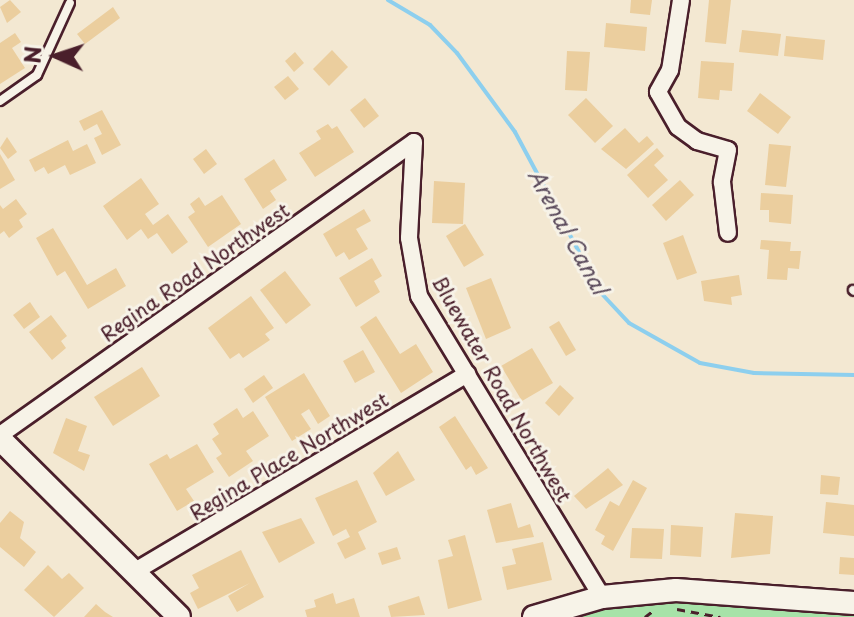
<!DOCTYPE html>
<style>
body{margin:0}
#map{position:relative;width:854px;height:617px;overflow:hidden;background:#f3e8d2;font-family:"Playpen Sans",sans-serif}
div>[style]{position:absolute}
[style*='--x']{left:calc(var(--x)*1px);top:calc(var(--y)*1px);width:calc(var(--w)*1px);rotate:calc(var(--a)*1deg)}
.green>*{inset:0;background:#a7e2a8}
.stream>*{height:4px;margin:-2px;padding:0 2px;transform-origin:2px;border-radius:2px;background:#8dcfee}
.building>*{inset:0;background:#ebce9e}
.path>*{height:3px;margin-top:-1.5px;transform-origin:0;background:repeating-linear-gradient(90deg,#4a1f2b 0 8px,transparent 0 14px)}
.roads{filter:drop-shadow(2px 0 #4a1f2b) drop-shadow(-2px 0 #4a1f2b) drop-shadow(0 2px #4a1f2b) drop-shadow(0 -2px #4a1f2b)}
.lane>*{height:8px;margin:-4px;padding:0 4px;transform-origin:4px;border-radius:4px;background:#f7f3e8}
.street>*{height:16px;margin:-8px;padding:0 8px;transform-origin:8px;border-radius:8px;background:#f7f3e8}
.secondary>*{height:22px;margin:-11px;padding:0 11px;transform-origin:11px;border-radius:11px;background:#f7f3e8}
span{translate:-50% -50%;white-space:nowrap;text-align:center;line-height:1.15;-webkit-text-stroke:6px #f7f3e8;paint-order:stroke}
.street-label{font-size:20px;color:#4a1f2b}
.water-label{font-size:22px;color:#5b4b5c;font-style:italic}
.north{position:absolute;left:16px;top:16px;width:80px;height:80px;-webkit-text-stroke:6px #f7f3e8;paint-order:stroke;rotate:273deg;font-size:22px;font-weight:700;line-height:32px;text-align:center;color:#4a1f2b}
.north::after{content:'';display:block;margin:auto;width:28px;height:36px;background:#4a1f2b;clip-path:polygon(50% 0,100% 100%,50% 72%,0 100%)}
</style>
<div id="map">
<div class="green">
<i style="clip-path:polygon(700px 596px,854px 614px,854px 617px,569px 617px,634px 602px)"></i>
</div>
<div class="stream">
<i style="--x:388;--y:0;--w:49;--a:30.8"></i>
<i style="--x:430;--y:25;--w:39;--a:46"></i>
<i style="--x:457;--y:53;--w:98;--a:53.7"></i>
<i style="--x:515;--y:132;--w:183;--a:61.9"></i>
<i style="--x:601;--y:293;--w:41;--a:47"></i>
<i style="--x:629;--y:323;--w:81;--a:29.4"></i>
<i style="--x:700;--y:363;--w:55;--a:10.5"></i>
<i style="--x:754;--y:373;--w:100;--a:1.1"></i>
</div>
<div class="building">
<i style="clip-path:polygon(10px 0,21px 12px,7px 23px,0 7px)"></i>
<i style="clip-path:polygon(631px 0,652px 0,650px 15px,630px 13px)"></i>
<i style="clip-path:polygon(709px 0,731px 0,726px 44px,705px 42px)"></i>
<i style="clip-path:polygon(113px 7px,120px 18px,85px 44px,77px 34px)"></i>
<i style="clip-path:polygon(606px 23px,647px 27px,645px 51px,604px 47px)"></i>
<i style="clip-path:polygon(742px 30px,781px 34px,778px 56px,739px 52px)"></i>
<i style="clip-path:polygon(15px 33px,21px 42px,12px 48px,25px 68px,0 84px,0 43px)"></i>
<i style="clip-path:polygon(786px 36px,825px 40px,823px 60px,784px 56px)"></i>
<i style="clip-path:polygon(332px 50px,348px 67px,329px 86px,313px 69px)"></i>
<i style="clip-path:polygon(567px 51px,590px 52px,587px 91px,565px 90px)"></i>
<i style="clip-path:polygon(295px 52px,304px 63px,294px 72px,285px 61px)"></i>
<i style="clip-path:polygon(701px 61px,734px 63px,732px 91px,720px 90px,719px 100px,698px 98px)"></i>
<i style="clip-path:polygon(288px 76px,299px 89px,285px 100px,274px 87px)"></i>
<i style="clip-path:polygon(760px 93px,791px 117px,778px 134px,747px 111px)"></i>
<i style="clip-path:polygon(365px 98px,379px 116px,364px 128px,350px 110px)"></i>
<i style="clip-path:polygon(586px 98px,613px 126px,595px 143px,568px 115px)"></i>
<i style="clip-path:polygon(102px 110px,121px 145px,102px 155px,94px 138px,102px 134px,97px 124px,84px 131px,79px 121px)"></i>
<i style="clip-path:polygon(328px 124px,332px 129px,337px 126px,354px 152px,315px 177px,299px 153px,321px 139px,316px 131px)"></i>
<i style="clip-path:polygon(625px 128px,639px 143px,647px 136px,654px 144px,626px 169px,601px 149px)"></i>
<i style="clip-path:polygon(7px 137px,17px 152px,8px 159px,0 148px)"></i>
<i style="clip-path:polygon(68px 140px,73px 151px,87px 144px,96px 163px,70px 175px,65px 165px,48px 174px,44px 167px,35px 172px,29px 160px)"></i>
<i style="clip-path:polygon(769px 144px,791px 146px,786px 187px,765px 185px)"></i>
<i style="clip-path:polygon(657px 148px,664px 156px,654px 165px,668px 180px,648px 198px,627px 175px)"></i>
<i style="clip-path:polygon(206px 149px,217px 164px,204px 174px,193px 159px)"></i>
<i style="clip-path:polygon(0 154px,15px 180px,0 189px)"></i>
<i style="clip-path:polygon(274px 159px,287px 180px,270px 191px,276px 200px,263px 209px,244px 179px)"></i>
<i style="clip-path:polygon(141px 178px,159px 204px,145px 214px,153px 225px,168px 214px,188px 242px,172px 254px,157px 233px,148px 239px,141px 229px,127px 240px,103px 206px)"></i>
<i style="clip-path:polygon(680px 180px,694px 195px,666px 221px,652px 205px)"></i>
<i style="clip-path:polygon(434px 181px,465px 183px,463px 224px,432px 223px)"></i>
<i style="clip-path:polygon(761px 193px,793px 195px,791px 224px,769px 222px,769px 210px,760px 210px)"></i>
<i style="clip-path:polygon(222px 195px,241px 224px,208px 247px,188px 217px,195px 212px,190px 204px,199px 197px,205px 206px)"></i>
<i style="clip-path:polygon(16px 199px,27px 214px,19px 220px,23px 227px,9px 238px,4px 231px,0 234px,0 205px,3px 209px)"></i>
<i style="clip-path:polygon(364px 209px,371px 221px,356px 229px,368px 249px,349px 260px,344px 252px,336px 257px,323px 234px)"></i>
<i style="clip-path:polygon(465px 224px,484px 255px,464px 267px,446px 236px)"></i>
<i style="clip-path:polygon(53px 228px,87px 285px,116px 268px,126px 286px,88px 309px,65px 271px,57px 276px,36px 238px)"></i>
<i style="clip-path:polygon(683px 235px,697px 273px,677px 280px,663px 243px)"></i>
<i style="clip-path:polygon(761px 240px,791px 242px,790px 251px,801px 251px,799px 269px,788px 268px,787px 280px,767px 279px,769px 250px,760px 249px)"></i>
<i style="clip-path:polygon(372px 258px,382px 276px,374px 281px,380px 292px,356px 307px,339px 278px)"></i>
<i style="clip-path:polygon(285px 271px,311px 305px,286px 324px,260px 290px)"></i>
<i style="clip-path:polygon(739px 275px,742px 295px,731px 297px,732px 305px,704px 301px,701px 281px)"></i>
<i style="clip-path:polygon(491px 278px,511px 328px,486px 339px,466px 288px)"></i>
<i style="clip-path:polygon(251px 296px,274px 328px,265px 334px,270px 340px,243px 358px,239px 353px,230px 359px,208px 328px)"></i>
<i style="clip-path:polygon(30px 302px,40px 317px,24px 329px,13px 315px)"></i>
<i style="clip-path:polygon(51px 315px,67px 336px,61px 341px,66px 348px,52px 360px,29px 332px)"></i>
<i style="clip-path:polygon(376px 316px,400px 354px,416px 344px,433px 372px,401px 393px,360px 327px)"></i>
<i style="clip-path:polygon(559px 321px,576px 350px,566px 356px,549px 327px)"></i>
<i style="clip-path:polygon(532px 348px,553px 383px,522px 401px,501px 366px)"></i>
<i style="clip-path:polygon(363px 350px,375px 372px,355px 383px,343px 361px)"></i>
<i style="clip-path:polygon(142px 367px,160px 396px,113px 426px,94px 397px)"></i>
<i style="clip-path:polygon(304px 373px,330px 416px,318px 424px,309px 409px,301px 414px,311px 429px,292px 441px,265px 397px)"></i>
<i style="clip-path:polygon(264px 375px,273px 388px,253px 403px,244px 389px)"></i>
<i style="clip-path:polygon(560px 385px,574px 398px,559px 416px,545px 403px)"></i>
<i style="clip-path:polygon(237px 408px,243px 418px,253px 411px,269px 436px,246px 451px,253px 461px,229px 477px,216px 458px,222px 454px,212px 439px,219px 434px,213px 424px)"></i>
<i style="clip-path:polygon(455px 416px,488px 468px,476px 475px,471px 466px,466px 470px,439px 427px)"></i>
<i style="clip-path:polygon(66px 418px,87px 426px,78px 451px,90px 455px,84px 471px,53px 453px)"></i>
<i style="clip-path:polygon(197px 444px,214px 472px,186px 489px,194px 501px,177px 511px,149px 464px,167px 454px,170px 459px)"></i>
<i style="clip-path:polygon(398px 451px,415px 480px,386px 496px,373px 473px)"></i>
<i style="clip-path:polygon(608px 468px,623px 485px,586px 509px,574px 496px)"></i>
<i style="clip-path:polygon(821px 475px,840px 477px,838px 495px,820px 494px)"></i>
<i style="clip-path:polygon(357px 480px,377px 522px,358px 532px,366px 549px,345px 559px,337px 543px,350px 537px,346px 529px,333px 536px,315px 498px)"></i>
<i style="clip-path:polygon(633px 480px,647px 488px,613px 551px,601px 544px,605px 536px,595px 530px,610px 501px,619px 506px)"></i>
<i style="clip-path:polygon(826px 502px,854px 505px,854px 536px,823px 533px)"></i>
<i style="clip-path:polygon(511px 503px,518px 528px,530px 524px,534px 537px,496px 543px,487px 510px)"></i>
<i style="clip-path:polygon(10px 511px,24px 522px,20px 538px,36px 552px,24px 567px,0 547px,0 523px)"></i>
<i style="clip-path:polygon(735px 513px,773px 516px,770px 554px,731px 558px)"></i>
<i style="clip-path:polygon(301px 518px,315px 543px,279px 563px,262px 532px)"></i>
<i style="clip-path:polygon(671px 525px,703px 527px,701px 557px,670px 555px)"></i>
<i style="clip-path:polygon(632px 528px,664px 529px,662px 559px,630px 558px)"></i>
<i style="clip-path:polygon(465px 535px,482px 600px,448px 609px,438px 560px,453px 556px,448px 540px)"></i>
<i style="clip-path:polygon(543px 542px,552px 580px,507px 590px,502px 567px,516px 564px,512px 549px)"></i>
<i style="clip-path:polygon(397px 547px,401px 559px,382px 565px,378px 553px)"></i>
<i style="clip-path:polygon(241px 550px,264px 597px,237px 612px,228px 596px,250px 583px,198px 609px,190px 593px,199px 588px,192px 575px)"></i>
<i style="clip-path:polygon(840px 557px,854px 558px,854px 575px,839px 574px)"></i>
<i style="clip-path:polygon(48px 565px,62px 579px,69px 573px,84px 588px,54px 617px,24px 590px)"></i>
<i style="clip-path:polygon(333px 593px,336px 604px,354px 598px,360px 617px,307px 617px,305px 610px,316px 607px,314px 600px)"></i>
<i style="clip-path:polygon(419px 596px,425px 615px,391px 617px,388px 606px)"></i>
<i style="clip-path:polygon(96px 604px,105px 612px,113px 617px,84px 617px)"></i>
</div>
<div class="path">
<i style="--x:677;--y:609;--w:44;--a:10.5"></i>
<i style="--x:645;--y:617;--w:11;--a:-38"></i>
</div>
<div class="roads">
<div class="lane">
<i style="--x:0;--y:101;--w:45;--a:-35.1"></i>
<i style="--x:37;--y:75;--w:79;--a:-65.4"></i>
<i style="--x:853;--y:290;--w:1;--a:45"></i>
</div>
<div class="street">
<i style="--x:681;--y:0;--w:71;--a:98.9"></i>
<i style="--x:670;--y:70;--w:25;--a:119"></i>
<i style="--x:658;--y:92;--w:40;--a:60.3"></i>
<i style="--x:678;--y:127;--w:24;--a:36"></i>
<i style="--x:697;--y:141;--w:32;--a:16"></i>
<i style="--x:728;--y:150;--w:33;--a:101"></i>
<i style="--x:722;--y:182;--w:51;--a:83.3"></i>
<i style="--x:414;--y:142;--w:96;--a:93"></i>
<i style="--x:409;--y:238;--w:59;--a:80.2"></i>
<i style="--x:419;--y:296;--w:352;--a:58.7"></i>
<i style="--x:0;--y:435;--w:507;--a:-35.29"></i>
<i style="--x:132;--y:573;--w:390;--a:-30.7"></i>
</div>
<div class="secondary">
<i style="--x:0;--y:439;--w:252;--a:44.8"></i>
<i style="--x:534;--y:617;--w:71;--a:-16.4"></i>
<i style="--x:602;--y:597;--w:74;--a:-5.4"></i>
<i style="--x:676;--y:590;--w:178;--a:4.2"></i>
</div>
</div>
<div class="street-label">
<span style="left:195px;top:272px;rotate:-35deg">Regina Road Northwest</span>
<span style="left:502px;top:389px;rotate:60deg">Bluewater Road Northwest</span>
<span style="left:289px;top:456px;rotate:-31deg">Regina Place Northwest</span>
</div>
<div class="water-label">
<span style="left:569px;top:231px;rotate:61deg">Arenal Canal</span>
</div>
<div class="north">N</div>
</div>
